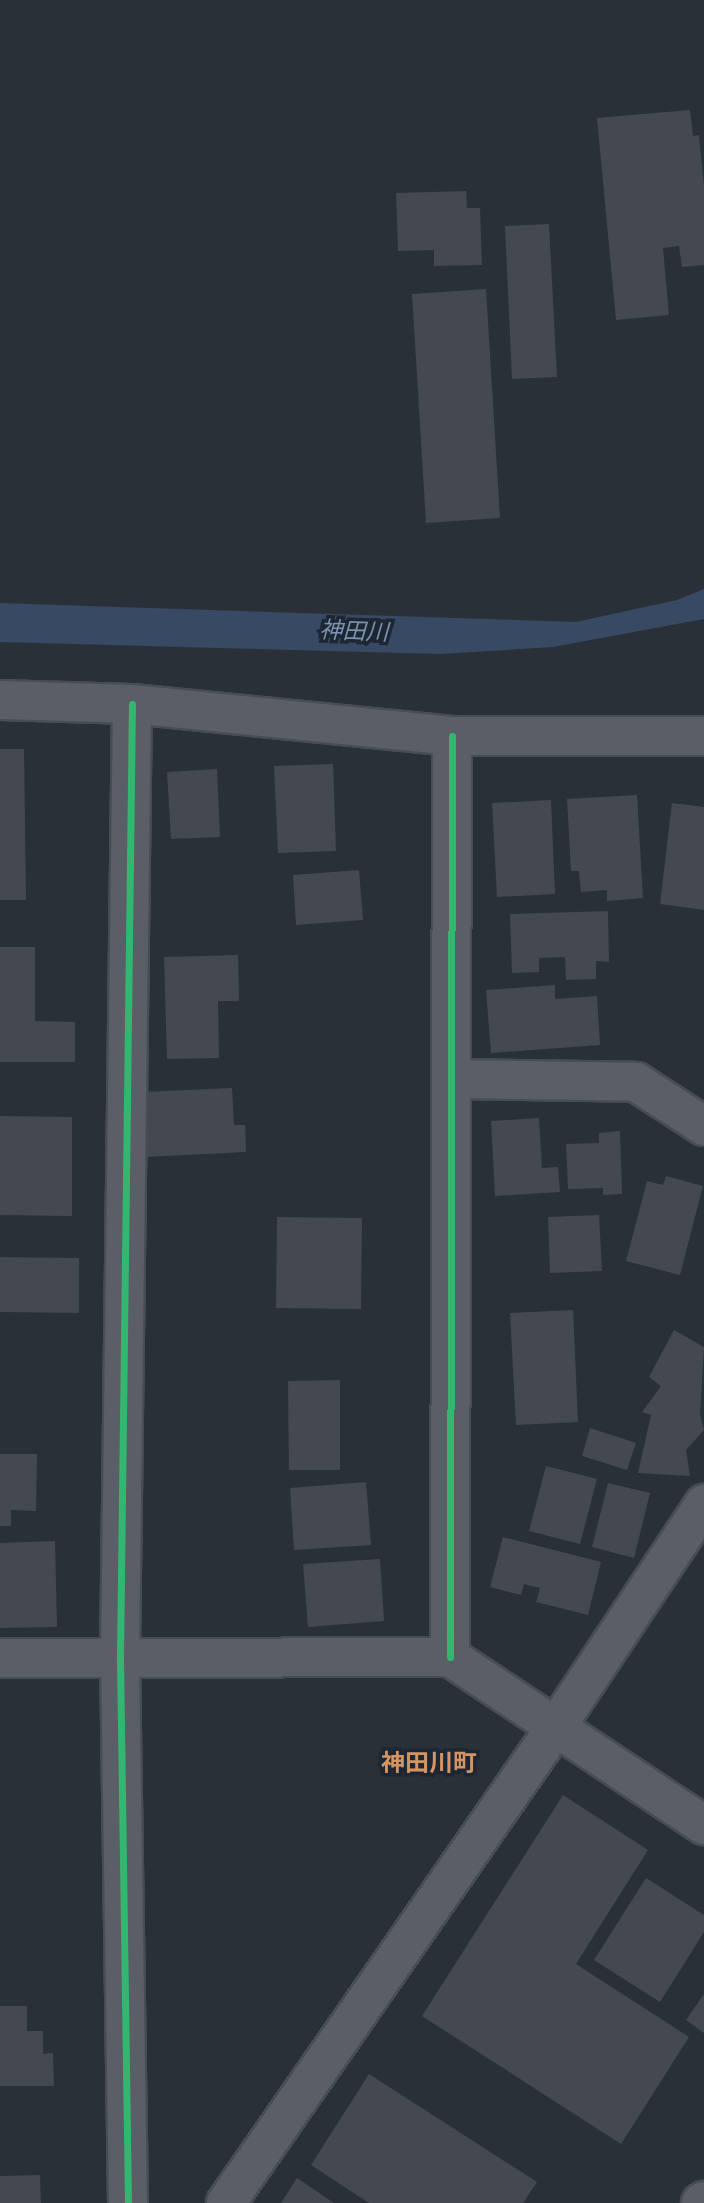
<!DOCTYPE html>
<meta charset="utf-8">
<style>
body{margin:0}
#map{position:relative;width:704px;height:2203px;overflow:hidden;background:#2a3038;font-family:Ubuntu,"Noto Sans JP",sans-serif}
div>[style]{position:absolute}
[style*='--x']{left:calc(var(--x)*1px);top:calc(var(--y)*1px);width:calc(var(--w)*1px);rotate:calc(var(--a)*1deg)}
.water>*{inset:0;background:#384963}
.building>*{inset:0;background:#444950}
.roads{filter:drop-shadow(2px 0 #484c53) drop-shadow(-2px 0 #484c53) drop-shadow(0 2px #484c53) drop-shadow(0 -2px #484c53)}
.minor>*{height:38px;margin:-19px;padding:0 19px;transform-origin:19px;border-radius:19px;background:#5a5e66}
.tertiary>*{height:38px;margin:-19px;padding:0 19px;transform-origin:19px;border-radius:19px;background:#5a5e66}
.cycleway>*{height:7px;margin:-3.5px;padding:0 3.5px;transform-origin:3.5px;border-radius:3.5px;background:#33b770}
span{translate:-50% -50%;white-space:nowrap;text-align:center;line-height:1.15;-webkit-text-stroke:7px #1d2633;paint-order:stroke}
.water-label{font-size:23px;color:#7c92b1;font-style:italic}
.quarter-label{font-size:24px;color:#d59563;font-weight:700}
</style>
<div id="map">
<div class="water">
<i style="clip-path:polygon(704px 589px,704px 619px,553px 647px,441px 654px,0 642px,0 603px,576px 622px,677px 600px)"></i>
</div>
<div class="building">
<i style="clip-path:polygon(690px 110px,693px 136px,699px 135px,704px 186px,704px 265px,682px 267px,679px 246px,663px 248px,669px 315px,616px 320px,597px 118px)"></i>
<i style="clip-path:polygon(466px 191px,467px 208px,480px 208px,482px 265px,434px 266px,434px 250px,398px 251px,396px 193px)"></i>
<i style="clip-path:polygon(549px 224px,557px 377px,512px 379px,505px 226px)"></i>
<i style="clip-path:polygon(486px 289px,500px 518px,426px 523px,412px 294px)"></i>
<i style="clip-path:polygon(0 749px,24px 749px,26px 900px,0 900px)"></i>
<i style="clip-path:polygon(333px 764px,336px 851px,278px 853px,274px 766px)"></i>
<i style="clip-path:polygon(217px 769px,220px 837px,171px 839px,167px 772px)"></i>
<i style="clip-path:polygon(637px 795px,643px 898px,607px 901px,607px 890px,581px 892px,579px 871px,571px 871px,567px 799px)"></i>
<i style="clip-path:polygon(551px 800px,555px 894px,497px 897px,492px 803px)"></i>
<i style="clip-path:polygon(672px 803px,704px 807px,704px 910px,660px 904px)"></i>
<i style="clip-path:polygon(359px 870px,363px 920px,296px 925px,293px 875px)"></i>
<i style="clip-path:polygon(608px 911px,609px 962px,596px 961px,596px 979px,566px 980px,565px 957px,539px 958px,539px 972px,512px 973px,510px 914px)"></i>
<i style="clip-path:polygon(0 947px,35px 947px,35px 1021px,75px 1022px,75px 1062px,0 1062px)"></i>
<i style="clip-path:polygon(238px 955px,239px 1001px,218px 1001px,219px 1058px,167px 1059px,164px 957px)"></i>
<i style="clip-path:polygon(555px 985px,555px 999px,597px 996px,600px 1045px,491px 1053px,486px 990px)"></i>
<i style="clip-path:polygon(232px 1088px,234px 1125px,245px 1125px,246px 1152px,145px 1157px,142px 1092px)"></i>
<i style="clip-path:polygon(0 1116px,72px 1117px,72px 1216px,0 1215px)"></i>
<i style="clip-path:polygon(539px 1118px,542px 1168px,558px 1167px,560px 1192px,495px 1196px,491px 1121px)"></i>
<i style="clip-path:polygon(620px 1131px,622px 1194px,603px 1195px,603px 1188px,568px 1189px,566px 1144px,599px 1143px,599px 1133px)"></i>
<i style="clip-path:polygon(666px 1176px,703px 1186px,680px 1275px,626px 1261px,647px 1181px,663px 1185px)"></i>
<i style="clip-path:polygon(599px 1215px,602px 1271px,550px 1273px,548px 1217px)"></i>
<i style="clip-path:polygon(277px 1217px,362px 1218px,361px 1309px,276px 1308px)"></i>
<i style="clip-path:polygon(0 1257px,79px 1258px,79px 1313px,0 1312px)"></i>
<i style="clip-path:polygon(573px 1310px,578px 1422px,516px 1425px,510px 1313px)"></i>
<i style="clip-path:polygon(674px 1330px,704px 1347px,700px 1415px,704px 1430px,686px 1450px,690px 1476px,638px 1473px,651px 1415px,642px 1412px,661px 1386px,649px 1377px)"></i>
<i style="clip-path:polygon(340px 1380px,340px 1470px,289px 1470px,288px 1381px)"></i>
<i style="clip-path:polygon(590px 1428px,636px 1443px,627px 1470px,582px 1456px)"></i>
<i style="clip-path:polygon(0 1454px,37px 1454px,36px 1511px,11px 1510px,11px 1526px,0 1526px)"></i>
<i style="clip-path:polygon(546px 1466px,597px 1479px,580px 1544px,529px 1531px)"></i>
<i style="clip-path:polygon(366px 1482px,371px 1545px,294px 1550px,290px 1488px)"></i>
<i style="clip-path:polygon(608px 1483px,650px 1493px,634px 1558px,592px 1547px)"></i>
<i style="clip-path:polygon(503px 1537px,601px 1562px,588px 1615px,536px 1602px,540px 1588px,524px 1584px,521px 1595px,490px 1587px)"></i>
<i style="clip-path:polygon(55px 1541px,57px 1627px,0 1628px,0 1543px)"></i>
<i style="clip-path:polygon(380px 1559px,384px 1621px,308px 1627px,303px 1564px)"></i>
<i style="clip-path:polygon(563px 1795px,648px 1850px,576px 1964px,689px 2037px,621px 2144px,422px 2016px)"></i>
<i style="clip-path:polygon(646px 1878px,704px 1915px,704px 1932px,660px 2002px,594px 1960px)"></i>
<i style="clip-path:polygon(704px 1994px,704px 2033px,686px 2020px)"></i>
<i style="clip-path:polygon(0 2006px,27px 2006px,27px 2031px,43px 2031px,43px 2054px,53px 2053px,54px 2086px,0 2086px)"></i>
<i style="clip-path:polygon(369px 2074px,537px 2182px,523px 2203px,369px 2203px,311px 2165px)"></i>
<i style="clip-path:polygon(40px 2175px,41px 2203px,0 2203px,0 2176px)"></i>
<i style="clip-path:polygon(297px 2178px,334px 2203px,281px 2203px)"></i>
</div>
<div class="roads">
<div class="minor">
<i style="--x:0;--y:700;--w:132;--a:1.7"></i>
<i style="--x:132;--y:704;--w:322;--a:5.7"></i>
<i style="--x:452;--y:736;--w:252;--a:0"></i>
<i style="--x:454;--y:1079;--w:182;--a:0.9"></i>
<i style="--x:636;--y:1082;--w:81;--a:32.9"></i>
<i style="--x:450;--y:1657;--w:921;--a:-89.88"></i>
<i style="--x:0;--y:1658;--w:450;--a:-0.1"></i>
<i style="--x:450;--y:1657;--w:305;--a:33.5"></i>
<i style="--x:128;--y:2203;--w:546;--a:-90.84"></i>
<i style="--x:120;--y:1657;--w:953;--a:-89.28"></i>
<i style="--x:226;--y:2203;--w:579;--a:-55.27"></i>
<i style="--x:556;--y:1727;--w:268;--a:-56.4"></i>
</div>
<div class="tertiary">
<i style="--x:701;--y:2203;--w:4;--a:-34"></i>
</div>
</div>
<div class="cycleway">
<i style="--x:450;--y:1657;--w:921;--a:-89.88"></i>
<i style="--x:128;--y:2203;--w:546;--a:-90.84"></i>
<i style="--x:120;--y:1657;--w:953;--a:-89.28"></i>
</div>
<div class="water-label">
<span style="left:354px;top:631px;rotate:2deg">神田川</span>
</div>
<div class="quarter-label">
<span style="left:429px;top:1763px">神田川町</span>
</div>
</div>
